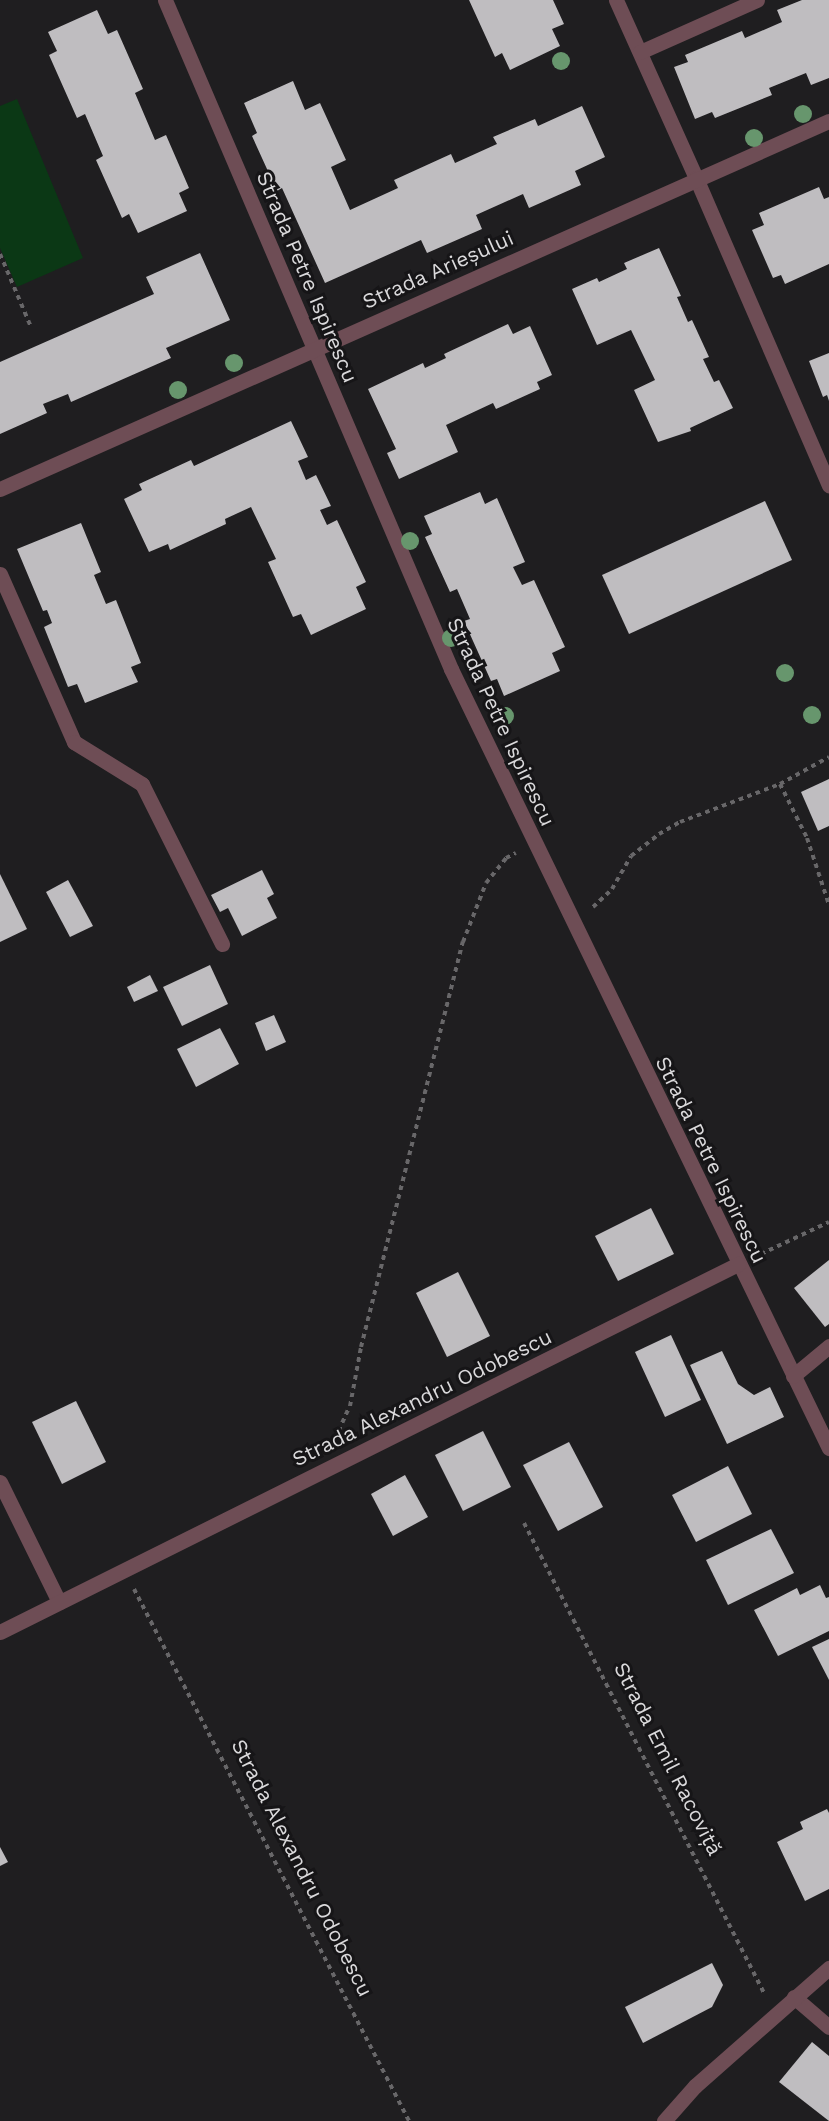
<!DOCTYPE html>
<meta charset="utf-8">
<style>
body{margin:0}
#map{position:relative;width:829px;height:2121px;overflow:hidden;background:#1f1e20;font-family:"Work Sans",sans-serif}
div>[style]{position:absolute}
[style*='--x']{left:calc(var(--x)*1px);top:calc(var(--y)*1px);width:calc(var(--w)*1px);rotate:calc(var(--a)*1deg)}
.green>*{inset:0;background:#0b3815}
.building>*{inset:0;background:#bfbdc0}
.path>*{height:4px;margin-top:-2px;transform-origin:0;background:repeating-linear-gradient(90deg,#686769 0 4.5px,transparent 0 9px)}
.lane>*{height:15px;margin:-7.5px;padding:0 7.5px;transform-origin:7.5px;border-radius:7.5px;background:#6e4d55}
.street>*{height:15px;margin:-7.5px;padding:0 7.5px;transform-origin:7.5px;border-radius:7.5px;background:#6e4d55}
.trees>*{width:18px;height:18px;margin:-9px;border-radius:50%;background:#67966d}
span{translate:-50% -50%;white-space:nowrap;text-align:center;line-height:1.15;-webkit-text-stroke:6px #161517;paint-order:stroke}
.street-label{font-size:21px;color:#dad9db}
</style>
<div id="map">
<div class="green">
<i style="clip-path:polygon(17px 99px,83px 258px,17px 287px,0 248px,0 106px)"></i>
</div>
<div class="building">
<i style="clip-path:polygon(469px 0,553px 0,564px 24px,552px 29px,560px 46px,510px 70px,502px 53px,495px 57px)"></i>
<i style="clip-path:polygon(802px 0,829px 0,829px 78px,811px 85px,806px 73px,769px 88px,772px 95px,715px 118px,712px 112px,695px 119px,674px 67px,688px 62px,685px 55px,742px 31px,745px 38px,782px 22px,777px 10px)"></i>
<i style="clip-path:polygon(97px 10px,108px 34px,117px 30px,143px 89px,135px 93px,155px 140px,166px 135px,189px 188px,179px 193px,187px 211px,138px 233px,129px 214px,122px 218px,96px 160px,103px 156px,85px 114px,77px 118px,49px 55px,57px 51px,48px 32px)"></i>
<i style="clip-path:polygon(293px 81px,305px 110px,320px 103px,346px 160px,331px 167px,350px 210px,398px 188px,394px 180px,451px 154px,455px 163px,497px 144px,493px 137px,535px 119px,538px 126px,582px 106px,605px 157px,575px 171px,581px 185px,529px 208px,523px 194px,476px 215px,482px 229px,427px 253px,421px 240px,325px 283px,282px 188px,277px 191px,252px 136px,257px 133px,244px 103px)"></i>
<i style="clip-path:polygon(819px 187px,824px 199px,829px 197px,829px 264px,785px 284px,781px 275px,773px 278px,752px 230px,764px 225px,759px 213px)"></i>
<i style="clip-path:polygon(659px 248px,681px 296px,677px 297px,688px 322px,692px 320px,709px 357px,703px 359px,714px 382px,719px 380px,733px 408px,690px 428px,691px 431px,658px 442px,634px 390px,655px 380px,631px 330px,597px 345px,572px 289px,597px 278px,599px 282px,627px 269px,624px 263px)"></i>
<i style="clip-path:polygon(200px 253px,230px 320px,166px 348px,171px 358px,71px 402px,68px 394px,43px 404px,47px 413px,0 434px,0 362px,154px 294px,146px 277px)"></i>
<i style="clip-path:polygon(508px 324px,513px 334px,530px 326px,552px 375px,537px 382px,540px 389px,496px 409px,493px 403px,446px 425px,458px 452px,399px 479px,387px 453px,396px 449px,368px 389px,423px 363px,425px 368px,446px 358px,444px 354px)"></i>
<i style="clip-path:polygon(829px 353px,829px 401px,827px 395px,823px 397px,809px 361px)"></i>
<i style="clip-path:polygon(291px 421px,308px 457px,298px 461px,306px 480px,316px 475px,331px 506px,320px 510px,327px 525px,337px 520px,366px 582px,356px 587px,366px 609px,311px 635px,301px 614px,293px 617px,268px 562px,276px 559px,251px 507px,225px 519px,226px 524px,170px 550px,168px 544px,149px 552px,124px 499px,142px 490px,139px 484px,191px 460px,194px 466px)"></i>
<i style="clip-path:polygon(480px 492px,485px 504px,497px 498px,525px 562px,513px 567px,522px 585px,534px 580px,565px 647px,552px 653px,560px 671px,504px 696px,497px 679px,491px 681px,464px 621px,470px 619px,457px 589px,450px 592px,425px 537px,432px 534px,424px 516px)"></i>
<i style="clip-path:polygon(765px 501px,792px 560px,629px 634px,602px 575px)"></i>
<i style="clip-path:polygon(81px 523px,101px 572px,94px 575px,106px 604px,116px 600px,141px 663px,131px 667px,138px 682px,85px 703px,77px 684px,68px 687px,44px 627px,52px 623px,47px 610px,43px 611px,17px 549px)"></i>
<i style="clip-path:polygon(829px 779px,829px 826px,818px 831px,801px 792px)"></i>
<i style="clip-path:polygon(262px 870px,274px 894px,267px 898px,277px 918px,242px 936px,228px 908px,220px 912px,211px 895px)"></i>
<i style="clip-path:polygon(0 874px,27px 929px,0 942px)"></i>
<i style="clip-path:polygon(68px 880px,93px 926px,70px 937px,46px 892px)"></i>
<i style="clip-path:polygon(210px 965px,228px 1004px,182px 1026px,163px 987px)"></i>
<i style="clip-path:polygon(150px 975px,158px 991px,134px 1002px,127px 987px)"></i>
<i style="clip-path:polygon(274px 1015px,286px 1042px,266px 1051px,255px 1023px)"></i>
<i style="clip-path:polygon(220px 1028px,239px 1064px,196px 1087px,177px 1049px)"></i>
<i style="clip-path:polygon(651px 1208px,674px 1254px,618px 1281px,595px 1236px)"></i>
<i style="clip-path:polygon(829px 1260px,829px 1324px,825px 1327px,794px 1288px)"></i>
<i style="clip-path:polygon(458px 1272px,490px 1336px,447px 1357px,416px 1293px)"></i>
<i style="clip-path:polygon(671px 1335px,701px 1400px,665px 1417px,635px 1352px)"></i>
<i style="clip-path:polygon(722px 1351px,738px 1384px,754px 1395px,770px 1387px,784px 1417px,727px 1444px,690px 1365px)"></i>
<i style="clip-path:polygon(76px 1401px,106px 1462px,62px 1484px,32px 1422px)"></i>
<i style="clip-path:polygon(483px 1431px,511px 1487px,463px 1511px,435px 1455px)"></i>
<i style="clip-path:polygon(569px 1442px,603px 1507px,558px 1531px,523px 1465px)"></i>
<i style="clip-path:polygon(728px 1466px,752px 1514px,696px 1542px,672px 1495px)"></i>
<i style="clip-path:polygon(405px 1475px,428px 1517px,393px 1536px,371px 1494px)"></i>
<i style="clip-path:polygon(771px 1529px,794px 1573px,728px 1605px,706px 1560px)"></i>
<i style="clip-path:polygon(820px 1585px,826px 1598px,829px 1597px,829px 1631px,778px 1656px,754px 1610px,797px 1588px,800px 1595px)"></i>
<i style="clip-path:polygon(829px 1639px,829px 1680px,812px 1647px)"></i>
<i style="clip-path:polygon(827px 1809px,829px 1813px,829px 1889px,805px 1901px,777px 1842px,803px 1829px,800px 1822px)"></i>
<i style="clip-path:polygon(0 1847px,8px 1862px,0 1866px)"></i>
<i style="clip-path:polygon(712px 1963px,723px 1985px,712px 2007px,643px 2043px,625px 2007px)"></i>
<i style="clip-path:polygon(812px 2042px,829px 2056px,829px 2121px,779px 2082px)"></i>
</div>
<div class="path">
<i style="--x:0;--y:254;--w:79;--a:67"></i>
<i style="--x:780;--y:784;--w:60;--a:63.4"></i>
<i style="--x:807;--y:838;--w:71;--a:71.8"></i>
<i style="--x:593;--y:907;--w:26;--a:-43"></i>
<i style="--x:612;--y:889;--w:38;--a:-60"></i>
<i style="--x:631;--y:856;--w:36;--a:-38"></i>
<i style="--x:659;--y:834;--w:24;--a:-30"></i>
<i style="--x:680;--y:822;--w:107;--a:-20.8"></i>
<i style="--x:780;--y:784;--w:56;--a:-28.9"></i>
<i style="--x:761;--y:1254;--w:75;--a:-25.2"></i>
<i style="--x:335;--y:1439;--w:36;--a:-66"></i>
<i style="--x:350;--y:1406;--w:60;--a:-79.4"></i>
<i style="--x:361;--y:1347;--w:418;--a:-75.9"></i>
<i style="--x:463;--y:942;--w:63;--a:-68.7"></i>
<i style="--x:486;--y:883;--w:32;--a:-51"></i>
<i style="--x:506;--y:858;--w:11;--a:-27"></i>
<i style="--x:524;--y:1523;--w:530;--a:62.95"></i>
<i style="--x:134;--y:1589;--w:599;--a:62.66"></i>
</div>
<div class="lane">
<i style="--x:616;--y:0;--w:195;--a:65.8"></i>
<i style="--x:696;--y:178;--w:335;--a:66.6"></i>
<i style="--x:640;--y:52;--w:128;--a:-24"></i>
<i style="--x:0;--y:574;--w:184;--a:66.2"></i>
<i style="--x:74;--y:742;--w:80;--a:31.7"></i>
<i style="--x:142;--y:784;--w:179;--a:63.4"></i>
</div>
<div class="street">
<i style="--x:165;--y:0;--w:728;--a:66.85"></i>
<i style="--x:451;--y:669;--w:866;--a:64.12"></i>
<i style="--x:0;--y:489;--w:907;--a:-23.94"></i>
<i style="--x:793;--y:1376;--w:47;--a:-39.8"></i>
<i style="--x:0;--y:1482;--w:134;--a:63.8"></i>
<i style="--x:0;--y:1632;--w:825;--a:-26.5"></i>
<i style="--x:794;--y:1997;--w:46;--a:40.6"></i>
<i style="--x:664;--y:2121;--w:47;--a:-48.5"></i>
<i style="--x:695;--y:2086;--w:179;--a:-41.4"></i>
</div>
<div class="trees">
<i style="left:561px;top:61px"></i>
<i style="left:803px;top:114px"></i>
<i style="left:754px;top:138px"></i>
<i style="left:234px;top:363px"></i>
<i style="left:178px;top:390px"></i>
<i style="left:410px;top:541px"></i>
<i style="left:451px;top:638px"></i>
<i style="left:785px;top:673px"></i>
<i style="left:812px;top:715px"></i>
<i style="left:505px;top:716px"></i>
</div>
<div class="street-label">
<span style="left:438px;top:270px;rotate:-24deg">Strada Arieșului</span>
<span style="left:307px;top:277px;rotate:67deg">Strada Petre Ispirescu</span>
<span style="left:501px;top:722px;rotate:65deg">Strada Petre Ispirescu</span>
<span style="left:711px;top:1160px;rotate:64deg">Strada Petre Ispirescu</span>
<span style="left:422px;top:1398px;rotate:-26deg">Strada Alexandru Odobescu</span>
<span style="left:668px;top:1759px;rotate:63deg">Strada Emil Racoviță</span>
<span style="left:302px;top:1868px;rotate:63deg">Strada Alexandru Odobescu</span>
</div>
</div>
